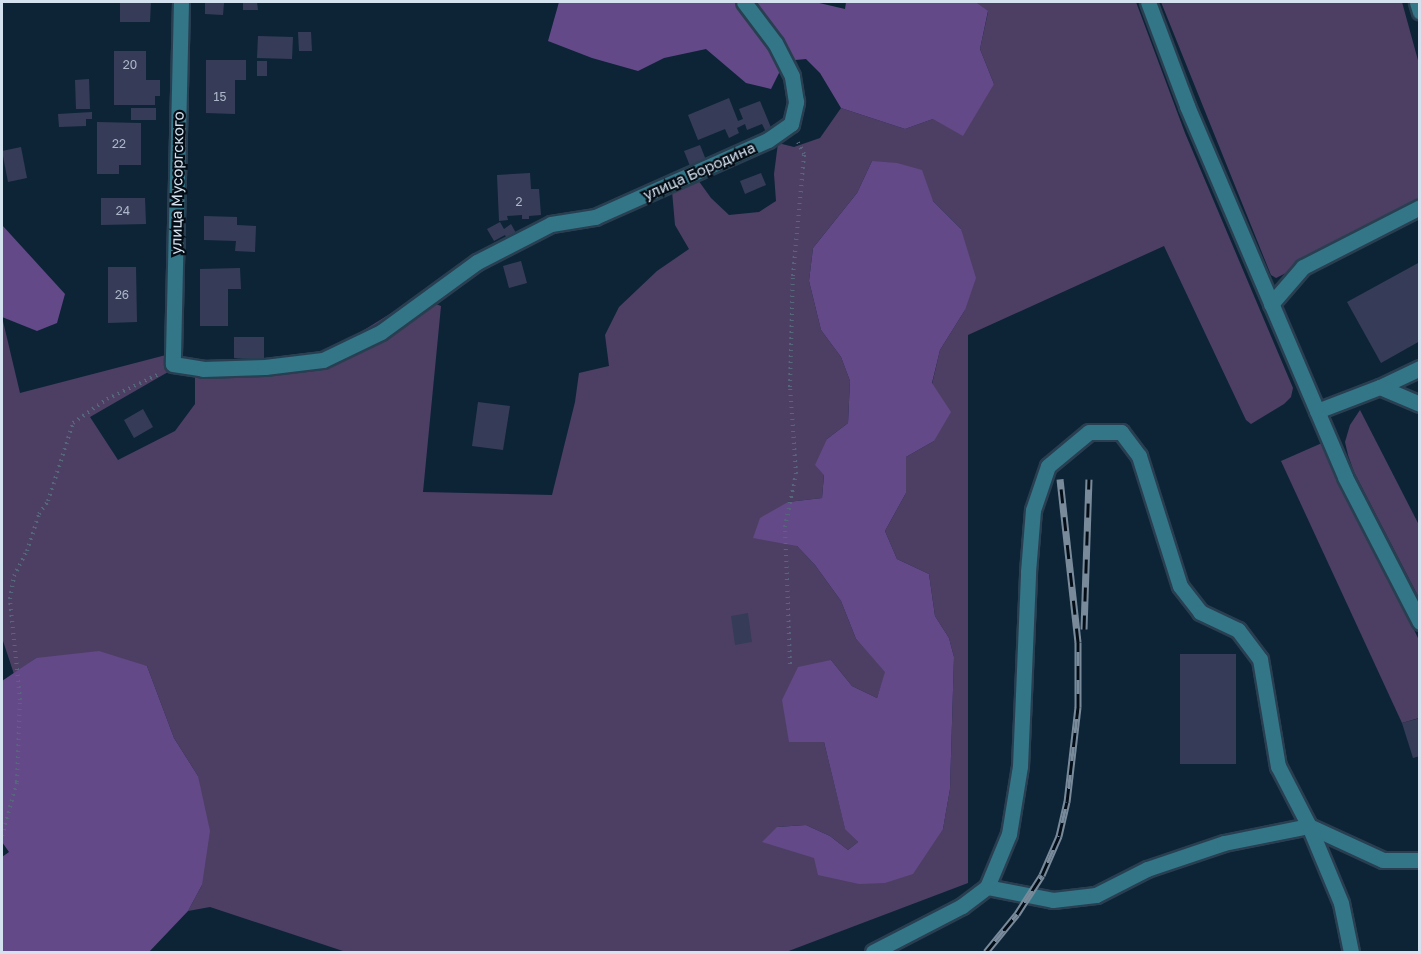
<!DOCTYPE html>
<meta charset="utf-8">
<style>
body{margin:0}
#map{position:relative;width:1421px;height:954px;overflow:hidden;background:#0d2437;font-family:"Golos Text",sans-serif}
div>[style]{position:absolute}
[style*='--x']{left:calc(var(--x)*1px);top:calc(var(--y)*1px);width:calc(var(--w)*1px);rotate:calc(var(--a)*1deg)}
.green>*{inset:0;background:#4d3f63}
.forest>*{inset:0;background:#634987}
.building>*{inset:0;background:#363c57}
.path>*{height:4px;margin-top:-2px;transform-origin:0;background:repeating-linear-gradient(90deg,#546879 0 1.5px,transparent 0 6px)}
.roads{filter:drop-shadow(2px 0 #293f51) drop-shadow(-2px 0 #293f51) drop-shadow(0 2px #293f51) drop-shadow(0 -2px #293f51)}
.minor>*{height:15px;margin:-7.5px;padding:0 7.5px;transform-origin:7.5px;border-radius:7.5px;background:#337688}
.rail>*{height:7px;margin-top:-3.5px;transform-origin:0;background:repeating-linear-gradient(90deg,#040c15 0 14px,#798b9b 0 28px);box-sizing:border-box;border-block:2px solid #798b9b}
span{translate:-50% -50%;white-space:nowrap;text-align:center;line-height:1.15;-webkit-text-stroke:4.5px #040c15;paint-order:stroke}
.number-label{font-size:12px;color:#acb8c9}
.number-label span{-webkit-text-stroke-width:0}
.street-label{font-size:15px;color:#d4e2ef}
.frame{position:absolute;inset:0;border:3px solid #d4e2ef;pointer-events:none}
</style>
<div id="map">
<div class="green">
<i style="clip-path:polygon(evenodd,976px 2px,1136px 2px,1185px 133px,1293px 388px,1291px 397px,1284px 404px,1251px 424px,1246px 420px,1164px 246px,968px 335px,968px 883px,786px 952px,346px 952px,210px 907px,188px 911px,202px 885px,198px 776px,174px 738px,147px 666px,36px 658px,14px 674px,2px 638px,2px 317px,20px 393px,166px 355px,168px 372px,90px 417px,118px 460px,175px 431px,195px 404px,195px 373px,179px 359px,234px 363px,327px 353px,417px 297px,441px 306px,423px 492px,552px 495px,575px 402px,579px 373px,609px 366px,605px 335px,619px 307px,657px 271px,689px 249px,675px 225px,672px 191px,698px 180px,711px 198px,729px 215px,759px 212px,776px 201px,774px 174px,778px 143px,794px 147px,820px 138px,841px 108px,905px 129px,933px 119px,994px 84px,980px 49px,988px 12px,976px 2px,872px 161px,933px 201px,961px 229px,965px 310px,940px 350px,932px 384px,934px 441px,906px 457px,906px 493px,885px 531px,897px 559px,929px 574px,935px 616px,949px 638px,954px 657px,950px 789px,943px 829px,815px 858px,777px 827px,806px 825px,830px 836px,848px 850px,858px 842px,845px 828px,824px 742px,831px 660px,852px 686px,877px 698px,886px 672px,856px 639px,841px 601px,815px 565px,797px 546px,788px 502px,822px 498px,827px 439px,848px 423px,850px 381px,841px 357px,821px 330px,809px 281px,813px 248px,857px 193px,872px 161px)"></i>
<i style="clip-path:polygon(1161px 2px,1402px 2px,1419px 64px,1419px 199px,1300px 261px,1296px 268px,1276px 278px,1271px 275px)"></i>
<i style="clip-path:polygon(1360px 410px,1419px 525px,1419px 598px,1354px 472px,1348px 455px,1345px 442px,1350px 425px)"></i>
<i style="clip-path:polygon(1322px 443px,1419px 640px,1419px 718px,1402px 723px,1281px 461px)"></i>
</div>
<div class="forest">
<i style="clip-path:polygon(559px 2px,815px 2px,845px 9px,846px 2px,976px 2px,988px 11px,980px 49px,994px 84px,963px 136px,933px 119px,905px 129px,841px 108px,820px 73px,806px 59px,785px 61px,771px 89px,746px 83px,706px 49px,664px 58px,638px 71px,592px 58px,548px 41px)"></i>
<i style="clip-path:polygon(872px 161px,897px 163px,922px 170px,933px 201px,961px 229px,976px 278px,965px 310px,940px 350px,932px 383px,951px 412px,934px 441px,906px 457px,906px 493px,885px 531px,897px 559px,929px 574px,935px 616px,949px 638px,954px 657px,950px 789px,943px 829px,913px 874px,885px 883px,859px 884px,818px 875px,814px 858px,762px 842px,777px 827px,806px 825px,830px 836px,848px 850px,858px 842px,845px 829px,824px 742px,789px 742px,782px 700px,798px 667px,831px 660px,852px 686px,877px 698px,885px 672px,856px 639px,841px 601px,815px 565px,797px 546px,753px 538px,760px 518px,788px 502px,822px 498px,824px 475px,815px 465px,827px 439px,848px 423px,850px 381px,841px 357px,821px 330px,809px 281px,813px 248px,857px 193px)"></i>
<i style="clip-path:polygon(2px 218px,2px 225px,65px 294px,57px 323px,37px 331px,2px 317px)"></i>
<i style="clip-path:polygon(99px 651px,147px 666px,174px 738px,198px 776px,210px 831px,202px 885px,188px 911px,149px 952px,2px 952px,2px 857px,9px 852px,2px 842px,2px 681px,36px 658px)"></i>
</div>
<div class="building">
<i style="clip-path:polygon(120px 2px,151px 2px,150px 22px,120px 22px)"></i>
<i style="clip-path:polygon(243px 2px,257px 2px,258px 10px,243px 10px)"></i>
<i style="clip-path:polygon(205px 3px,224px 3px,223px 15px,205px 14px)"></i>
<i style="clip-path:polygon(298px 32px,311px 32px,312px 51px,299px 51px)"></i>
<i style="clip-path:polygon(258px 36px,293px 37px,292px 59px,257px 58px)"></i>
<i style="clip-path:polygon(114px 51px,146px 51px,146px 80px,160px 80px,160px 96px,155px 96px,155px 105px,114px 105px)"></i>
<i style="clip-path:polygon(206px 60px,246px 60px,246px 80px,235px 80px,235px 114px,206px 113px)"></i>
<i style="clip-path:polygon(257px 61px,267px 61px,267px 76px,257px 76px)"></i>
<i style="clip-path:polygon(89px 79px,90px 109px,76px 109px,75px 80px)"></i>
<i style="clip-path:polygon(729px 98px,738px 121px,743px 119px,739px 109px,760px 101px,772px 130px,766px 132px,762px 124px,747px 130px,745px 124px,737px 128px,739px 133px,729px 138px,725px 129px,698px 140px,688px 115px)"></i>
<i style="clip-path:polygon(131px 108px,156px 108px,156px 120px,131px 120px)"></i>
<i style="clip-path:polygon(92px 112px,92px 119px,86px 119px,86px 126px,59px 127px,58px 114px)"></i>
<i style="clip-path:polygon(97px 122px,141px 123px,141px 165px,119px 165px,119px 174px,97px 174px)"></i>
<i style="clip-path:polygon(700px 145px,706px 160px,690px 166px,684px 151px)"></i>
<i style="clip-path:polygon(21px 147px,27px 178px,8px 182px,2px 151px)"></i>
<i style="clip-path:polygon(530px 173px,531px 189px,539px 189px,541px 215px,529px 216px,529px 219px,522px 219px,522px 215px,507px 216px,508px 220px,499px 221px,497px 175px)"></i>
<i style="clip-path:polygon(761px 173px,766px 185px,745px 194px,740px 181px)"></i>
<i style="clip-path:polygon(101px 198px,145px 198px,146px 224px,101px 225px)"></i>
<i style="clip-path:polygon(204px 216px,237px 217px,237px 225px,256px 226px,255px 252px,235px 251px,236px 241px,204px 240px)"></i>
<i style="clip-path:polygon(500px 222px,504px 229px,511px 224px,516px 233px,507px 239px,505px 235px,494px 241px,487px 229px)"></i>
<i style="clip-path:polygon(521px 261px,527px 283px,509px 288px,503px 266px)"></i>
<i style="clip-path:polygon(1420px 262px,1420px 341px,1381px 363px,1347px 302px)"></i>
<i style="clip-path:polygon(108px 267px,136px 267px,137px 322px,108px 323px)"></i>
<i style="clip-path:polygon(240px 268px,241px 289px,228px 289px,228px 326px,200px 326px,200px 269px)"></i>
<i style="clip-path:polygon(234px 337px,264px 337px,264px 359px,234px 358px)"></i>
<i style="clip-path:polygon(478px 402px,510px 406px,503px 450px,472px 446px)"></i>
<i style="clip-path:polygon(143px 409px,153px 427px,134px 438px,124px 420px)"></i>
<i style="clip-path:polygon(748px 613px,752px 642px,735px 645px,731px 616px)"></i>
<i style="clip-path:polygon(1180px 654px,1236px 654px,1236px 764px,1180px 764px)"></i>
<i style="clip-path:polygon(1420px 718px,1420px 756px,1413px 758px,1402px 723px)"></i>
</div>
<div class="path">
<i style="--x:790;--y:664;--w:137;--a:-92.1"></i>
<i style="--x:785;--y:527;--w:54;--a:-78.3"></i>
<i style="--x:796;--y:474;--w:87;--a:-93.9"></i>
<i style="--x:790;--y:387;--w:111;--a:-88.5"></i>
<i style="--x:793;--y:276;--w:122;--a:-84.8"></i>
<i style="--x:804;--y:154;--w:13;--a:-117"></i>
<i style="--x:2;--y:836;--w:56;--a:-74.5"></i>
<i style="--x:17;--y:782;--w:82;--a:-87.9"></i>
<i style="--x:20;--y:700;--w:101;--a:-95.7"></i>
<i style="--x:10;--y:599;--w:23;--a:-80"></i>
<i style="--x:14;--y:576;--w:28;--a:-63"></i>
<i style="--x:27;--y:551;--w:39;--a:-72"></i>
<i style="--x:39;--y:514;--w:16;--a:-55"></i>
<i style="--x:48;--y:501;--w:82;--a:-72.2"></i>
<i style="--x:73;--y:423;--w:42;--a:-35.2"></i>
<i style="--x:107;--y:399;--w:58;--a:-25.7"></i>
</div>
<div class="roads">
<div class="minor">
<i style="--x:181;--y:2;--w:362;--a:91.3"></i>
<i style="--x:173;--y:364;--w:30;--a:9"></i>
<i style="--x:203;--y:369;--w:62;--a:-1.8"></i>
<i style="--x:265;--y:367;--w:58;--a:-6.9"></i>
<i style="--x:323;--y:360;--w:64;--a:-25.8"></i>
<i style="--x:381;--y:332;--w:119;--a:-36.1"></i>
<i style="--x:477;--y:262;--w:83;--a:-27.2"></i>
<i style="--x:551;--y:224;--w:45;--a:-9"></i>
<i style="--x:595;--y:217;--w:189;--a:-24"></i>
<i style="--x:768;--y:140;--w:28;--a:-35"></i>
<i style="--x:791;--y:124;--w:23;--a:-77"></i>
<i style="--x:796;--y:102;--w:26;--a:-99"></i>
<i style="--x:792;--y:76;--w:37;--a:-117"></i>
<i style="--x:775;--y:43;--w:51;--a:-127.1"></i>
<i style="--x:1148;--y:2;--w:111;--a:69.4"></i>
<i style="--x:1187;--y:106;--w:403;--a:66.9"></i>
<i style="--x:1345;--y:477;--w:163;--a:62.7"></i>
<i style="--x:1417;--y:2;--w:10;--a:73"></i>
<i style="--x:1271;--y:304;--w:49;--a:-49.1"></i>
<i style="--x:1303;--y:267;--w:131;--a:-27.1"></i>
<i style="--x:1380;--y:387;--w:44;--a:-25.4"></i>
<i style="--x:1317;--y:411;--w:67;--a:-20.9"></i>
<i style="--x:1380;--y:387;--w:43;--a:23"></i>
<i style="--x:987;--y:887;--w:67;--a:11.1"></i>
<i style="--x:1053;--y:900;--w:43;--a:-6.6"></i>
<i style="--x:1096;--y:895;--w:57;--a:-27"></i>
<i style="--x:1147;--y:869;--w:81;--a:-18.7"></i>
<i style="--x:1224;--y:843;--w:87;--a:-11.3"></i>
<i style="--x:1309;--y:826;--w:81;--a:24.7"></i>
<i style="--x:1383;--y:860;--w:37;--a:0"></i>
<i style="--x:873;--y:952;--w:100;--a:-27.3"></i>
<i style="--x:962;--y:906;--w:31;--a:-37"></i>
<i style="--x:987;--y:887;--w:57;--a:-67.5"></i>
<i style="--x:1009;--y:834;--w:69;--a:-80.8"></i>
<i style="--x:1020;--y:766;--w:194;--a:-87.6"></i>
<i style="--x:1028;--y:572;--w:62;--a:-85.4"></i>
<i style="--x:1033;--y:510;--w:46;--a:-71.2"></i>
<i style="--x:1048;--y:466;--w:53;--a:-39.7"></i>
<i style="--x:1089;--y:432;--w:32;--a:0"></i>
<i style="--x:1121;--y:432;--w:30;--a:53"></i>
<i style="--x:1139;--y:456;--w:136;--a:72.5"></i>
<i style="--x:1180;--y:586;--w:33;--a:52"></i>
<i style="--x:1200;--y:612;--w:42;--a:25.3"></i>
<i style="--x:1238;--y:630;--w:36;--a:53"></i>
<i style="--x:1260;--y:659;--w:109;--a:80.5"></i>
<i style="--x:1278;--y:766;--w:68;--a:62.7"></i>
<i style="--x:1309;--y:826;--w:83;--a:67.4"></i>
<i style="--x:1341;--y:903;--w:50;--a:78.5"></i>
</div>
</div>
<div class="rail">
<i style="--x:1084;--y:629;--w:150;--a:-88.1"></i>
<i style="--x:986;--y:952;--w:49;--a:-50.8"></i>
<i style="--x:1017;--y:914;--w:46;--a:-57.3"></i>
<i style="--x:1042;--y:875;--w:43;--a:-66.4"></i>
<i style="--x:1059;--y:836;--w:35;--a:-77"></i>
<i style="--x:1067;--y:802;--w:96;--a:-83.4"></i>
<i style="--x:1078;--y:707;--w:65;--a:-90"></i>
<i style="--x:1078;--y:642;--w:164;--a:-96.3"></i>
</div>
<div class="number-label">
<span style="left:130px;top:65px">20</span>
<span style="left:220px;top:97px">15</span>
<span style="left:119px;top:144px">22</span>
<span style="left:519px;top:202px">2</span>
<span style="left:123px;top:211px">24</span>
<span style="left:122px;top:295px">26</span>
</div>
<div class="street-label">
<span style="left:699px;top:171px;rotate:-24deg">улица Бородина</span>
<span style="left:177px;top:183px;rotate:-89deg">улица Мусоргского</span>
</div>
<div class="frame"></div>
</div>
